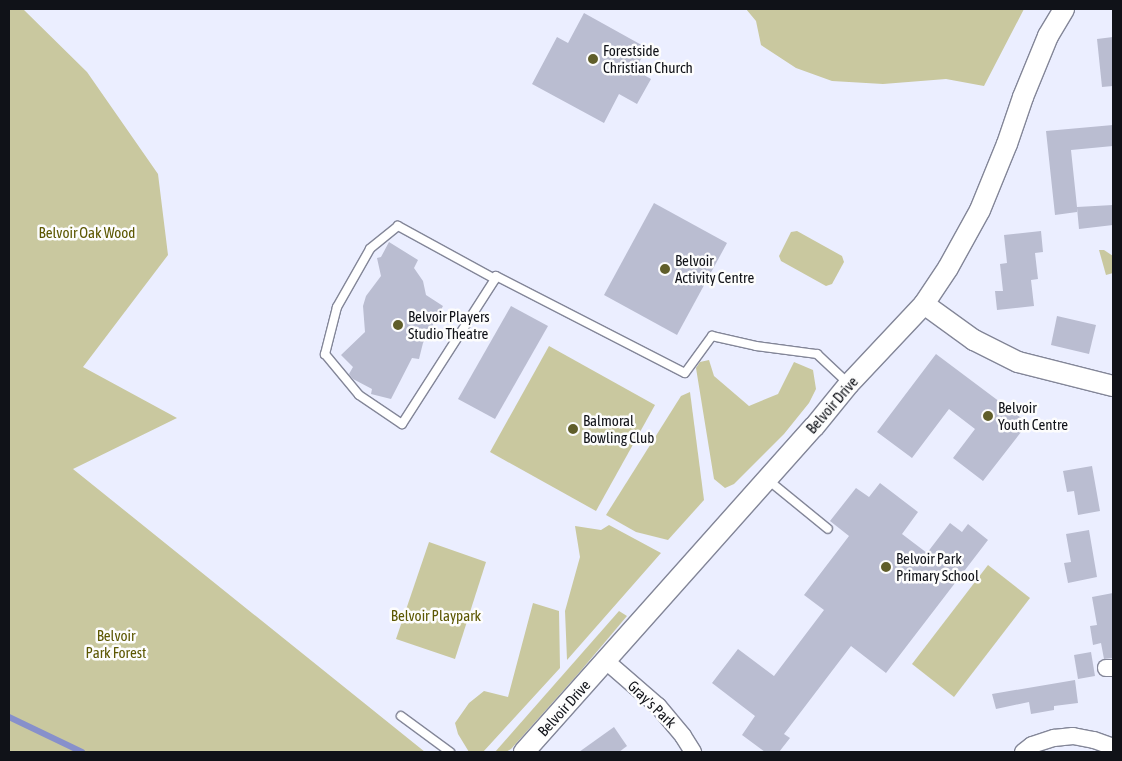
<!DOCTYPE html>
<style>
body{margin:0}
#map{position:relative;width:1122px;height:761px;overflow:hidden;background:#ebeeff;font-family:"Asap Condensed",sans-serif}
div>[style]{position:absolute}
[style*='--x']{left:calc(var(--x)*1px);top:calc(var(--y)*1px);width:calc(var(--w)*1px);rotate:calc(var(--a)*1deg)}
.green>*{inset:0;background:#c9c89f}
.stream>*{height:6px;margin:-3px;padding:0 3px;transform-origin:3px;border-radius:3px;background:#8790cb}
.building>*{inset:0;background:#babdd1}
.roads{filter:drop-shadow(1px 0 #838698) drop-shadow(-1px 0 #838698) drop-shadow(0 1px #838698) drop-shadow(0 -1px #838698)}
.service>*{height:8px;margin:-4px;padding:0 4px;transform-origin:4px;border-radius:4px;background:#fff}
.minor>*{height:16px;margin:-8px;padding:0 8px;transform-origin:8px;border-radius:8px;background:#fff}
.tertiary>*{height:20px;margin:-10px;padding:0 10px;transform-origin:10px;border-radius:10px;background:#fff}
.dots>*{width:14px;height:14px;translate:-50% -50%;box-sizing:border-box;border:2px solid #fdfdfd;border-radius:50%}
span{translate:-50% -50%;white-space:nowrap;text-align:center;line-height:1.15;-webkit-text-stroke:5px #fdfdfd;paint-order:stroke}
.poi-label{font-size:15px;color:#101218}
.left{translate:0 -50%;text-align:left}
.park-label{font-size:15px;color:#5c5702}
.street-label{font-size:15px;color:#101218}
.frame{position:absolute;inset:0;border:10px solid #101218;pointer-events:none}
</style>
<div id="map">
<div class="green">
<i style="clip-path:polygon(9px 9px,23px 9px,87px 72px,158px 174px,168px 255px,83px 367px,177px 418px,73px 469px,425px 752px,9px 752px)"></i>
<i style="clip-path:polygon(746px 9px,1024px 9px,984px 86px,946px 79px,883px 84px,832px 81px,796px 68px,761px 45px,756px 21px)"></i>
<i style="clip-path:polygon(797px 231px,842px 256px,844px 262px,832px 284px,826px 286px,781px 261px,779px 256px,791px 232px)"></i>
<i style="clip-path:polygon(1099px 250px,1104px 250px,1113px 256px,1113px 273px,1106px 275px)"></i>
<i style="clip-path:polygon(549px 346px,655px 405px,596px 511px,490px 452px)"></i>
<i style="clip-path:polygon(709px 360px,714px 376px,749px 406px,778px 394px,794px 362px,813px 370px,816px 389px,809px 403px,784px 434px,734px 484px,725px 488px,714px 479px,696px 368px,700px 362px)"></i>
<i style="clip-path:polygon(690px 392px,704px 500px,668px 540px,636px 532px,606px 515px,681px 396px)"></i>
<i style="clip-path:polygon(609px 525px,661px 553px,567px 660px,565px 611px,580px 557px,575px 526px,601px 530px)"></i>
<i style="clip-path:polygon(429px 542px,486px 562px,455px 659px,396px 639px)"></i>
<i style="clip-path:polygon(988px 565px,1030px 598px,954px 697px,912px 664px)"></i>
<i style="clip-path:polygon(533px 603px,559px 611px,560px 668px,483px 752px,469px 752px,458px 734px,455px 723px,469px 703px,484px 691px,508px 697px)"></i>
<i style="clip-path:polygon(619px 611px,627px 616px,578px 674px,511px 749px,506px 752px,495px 752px)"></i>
</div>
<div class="stream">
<i style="--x:9;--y:717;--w:81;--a:25.6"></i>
</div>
<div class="building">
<i style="clip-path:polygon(584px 13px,647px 48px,635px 70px,651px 79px,637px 104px,619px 94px,604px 123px,532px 84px,557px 37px,568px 43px)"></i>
<i style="clip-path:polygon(1113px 37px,1113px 86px,1102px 87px,1097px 39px)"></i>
<i style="clip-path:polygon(1113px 125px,1113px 146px,1071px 150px,1077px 207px,1113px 205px,1113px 225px,1079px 229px,1077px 208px,1077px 212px,1055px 215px,1046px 131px)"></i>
<i style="clip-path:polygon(654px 203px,727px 243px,677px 335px,604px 295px)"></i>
<i style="clip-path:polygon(1041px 231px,1043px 252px,1035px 253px,1038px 279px,1031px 280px,1034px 306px,997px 310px,995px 291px,1003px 291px,1000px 264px,1007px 263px,1004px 235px)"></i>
<i style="clip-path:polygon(389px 242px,418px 260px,414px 268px,423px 281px,426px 295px,443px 306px,423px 343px,419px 359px,412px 358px,391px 399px,371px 394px,372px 389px,353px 379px,349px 374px,353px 367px,341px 355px,365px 332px,363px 306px,366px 296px,381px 276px,377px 258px,381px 257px)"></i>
<i style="clip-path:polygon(511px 306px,548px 326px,495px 419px,458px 399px)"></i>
<i style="clip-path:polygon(1057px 316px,1096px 325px,1089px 354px,1051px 345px)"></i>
<i style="clip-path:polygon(936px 354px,1028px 423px,983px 481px,953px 458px,975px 429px,949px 409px,912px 458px,877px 432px)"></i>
<i style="clip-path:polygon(1092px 466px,1100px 511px,1078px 515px,1074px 491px,1067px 492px,1063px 471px)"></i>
<i style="clip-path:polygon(880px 483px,918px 512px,902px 534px,927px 553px,950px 523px,962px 532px,968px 524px,988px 540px,886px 673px,851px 646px,784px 734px,790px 738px,779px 752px,765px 752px,742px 735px,755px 716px,712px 683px,738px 649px,774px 676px,824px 610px,804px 595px,849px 536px,830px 521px,856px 488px,869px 497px)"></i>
<i style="clip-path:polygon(1089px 530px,1097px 577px,1068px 583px,1064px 563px,1071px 562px,1066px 534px)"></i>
<i style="clip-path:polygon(1113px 593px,1113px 658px,1104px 659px,1101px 643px,1093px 645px,1090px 626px,1097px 625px,1092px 597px)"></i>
<i style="clip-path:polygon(1091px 652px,1095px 676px,1078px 679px,1074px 655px)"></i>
<i style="clip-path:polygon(1075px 680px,1078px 703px,1054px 706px,1054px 710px,1031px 714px,1029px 702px,996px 709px,992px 694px)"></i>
<i style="clip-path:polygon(614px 727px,627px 746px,619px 752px,579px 752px)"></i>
</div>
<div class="roads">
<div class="service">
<i style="--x:495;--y:279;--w:111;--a:-151.3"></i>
<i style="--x:398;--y:226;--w:36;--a:141"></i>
<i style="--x:370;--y:249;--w:67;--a:119.6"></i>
<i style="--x:337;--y:307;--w:49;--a:104.3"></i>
<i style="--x:325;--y:354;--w:53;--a:50.3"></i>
<i style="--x:359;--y:395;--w:52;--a:34"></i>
<i style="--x:402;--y:424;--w:172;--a:-57.3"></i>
<i style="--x:495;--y:279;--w:3;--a:-72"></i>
<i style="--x:496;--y:276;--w:212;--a:27.2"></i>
<i style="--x:685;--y:373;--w:46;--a:-53.9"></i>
<i style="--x:712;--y:336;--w:45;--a:12.8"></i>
<i style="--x:756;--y:346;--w:62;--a:7.5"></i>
<i style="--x:817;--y:354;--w:44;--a:43.2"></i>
<i style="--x:768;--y:480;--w:77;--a:39.2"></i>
<i style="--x:401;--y:716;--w:61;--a:36.3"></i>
</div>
<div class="minor">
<i style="--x:606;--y:661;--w:69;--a:40.9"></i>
<i style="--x:658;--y:706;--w:39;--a:50"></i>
<i style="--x:683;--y:736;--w:19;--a:58"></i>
<i style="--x:1106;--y:668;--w:7;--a:0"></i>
<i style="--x:1023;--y:752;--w:11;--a:-38"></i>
<i style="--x:1032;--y:745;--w:23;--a:-18"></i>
<i style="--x:1054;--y:738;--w:19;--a:-6"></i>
<i style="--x:1073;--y:736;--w:21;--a:11"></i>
<i style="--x:1094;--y:740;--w:20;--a:20"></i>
</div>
<div class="tertiary">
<i style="--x:924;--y:304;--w:62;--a:35.8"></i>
<i style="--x:974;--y:340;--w:49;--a:26.6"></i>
<i style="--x:1018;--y:362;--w:98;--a:14.2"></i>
<i style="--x:524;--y:752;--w:436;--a:-48.3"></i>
<i style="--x:814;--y:427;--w:55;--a:-50.9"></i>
<i style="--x:849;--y:384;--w:110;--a:-46.8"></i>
<i style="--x:924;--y:304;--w:43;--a:-56.3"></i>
<i style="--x:948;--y:268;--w:66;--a:-61.1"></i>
<i style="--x:980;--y:210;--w:71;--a:-67.8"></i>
<i style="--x:1007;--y:144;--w:50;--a:-71.2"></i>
<i style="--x:1023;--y:97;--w:66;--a:-67.7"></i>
<i style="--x:1048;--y:36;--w:31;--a:-59"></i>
</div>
</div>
<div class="dots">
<i style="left:593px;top:59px;background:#605e2a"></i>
<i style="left:665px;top:269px;background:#605e2a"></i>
<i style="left:398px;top:325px;background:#605e2a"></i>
<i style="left:988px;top:416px;background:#605e2a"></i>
<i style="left:573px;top:429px;background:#605e2a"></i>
<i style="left:886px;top:567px;background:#605e2a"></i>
</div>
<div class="poi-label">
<span class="left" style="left:603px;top:59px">Forestside<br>Christian Church</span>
<span class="left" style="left:675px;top:269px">Belvoir<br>Activity Centre</span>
<span class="left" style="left:408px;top:325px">Belvoir Players<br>Studio Theatre</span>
<span class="left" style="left:998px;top:416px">Belvoir<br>Youth Centre</span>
<span class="left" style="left:583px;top:429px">Balmoral<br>Bowling Club</span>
<span class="left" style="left:896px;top:567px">Belvoir Park<br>Primary School</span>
</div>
<div class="park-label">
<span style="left:87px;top:233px">Belvoir Oak Wood</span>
<span style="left:436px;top:616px">Belvoir Playpark</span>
<span style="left:116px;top:644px">Belvoir<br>Park Forest</span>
</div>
<div class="street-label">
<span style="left:832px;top:405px;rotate:-49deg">Belvoir Drive</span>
<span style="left:652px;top:704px;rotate:44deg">Gray's Park</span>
<span style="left:564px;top:708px;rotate:-48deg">Belvoir Drive</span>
</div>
<div class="frame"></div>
</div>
